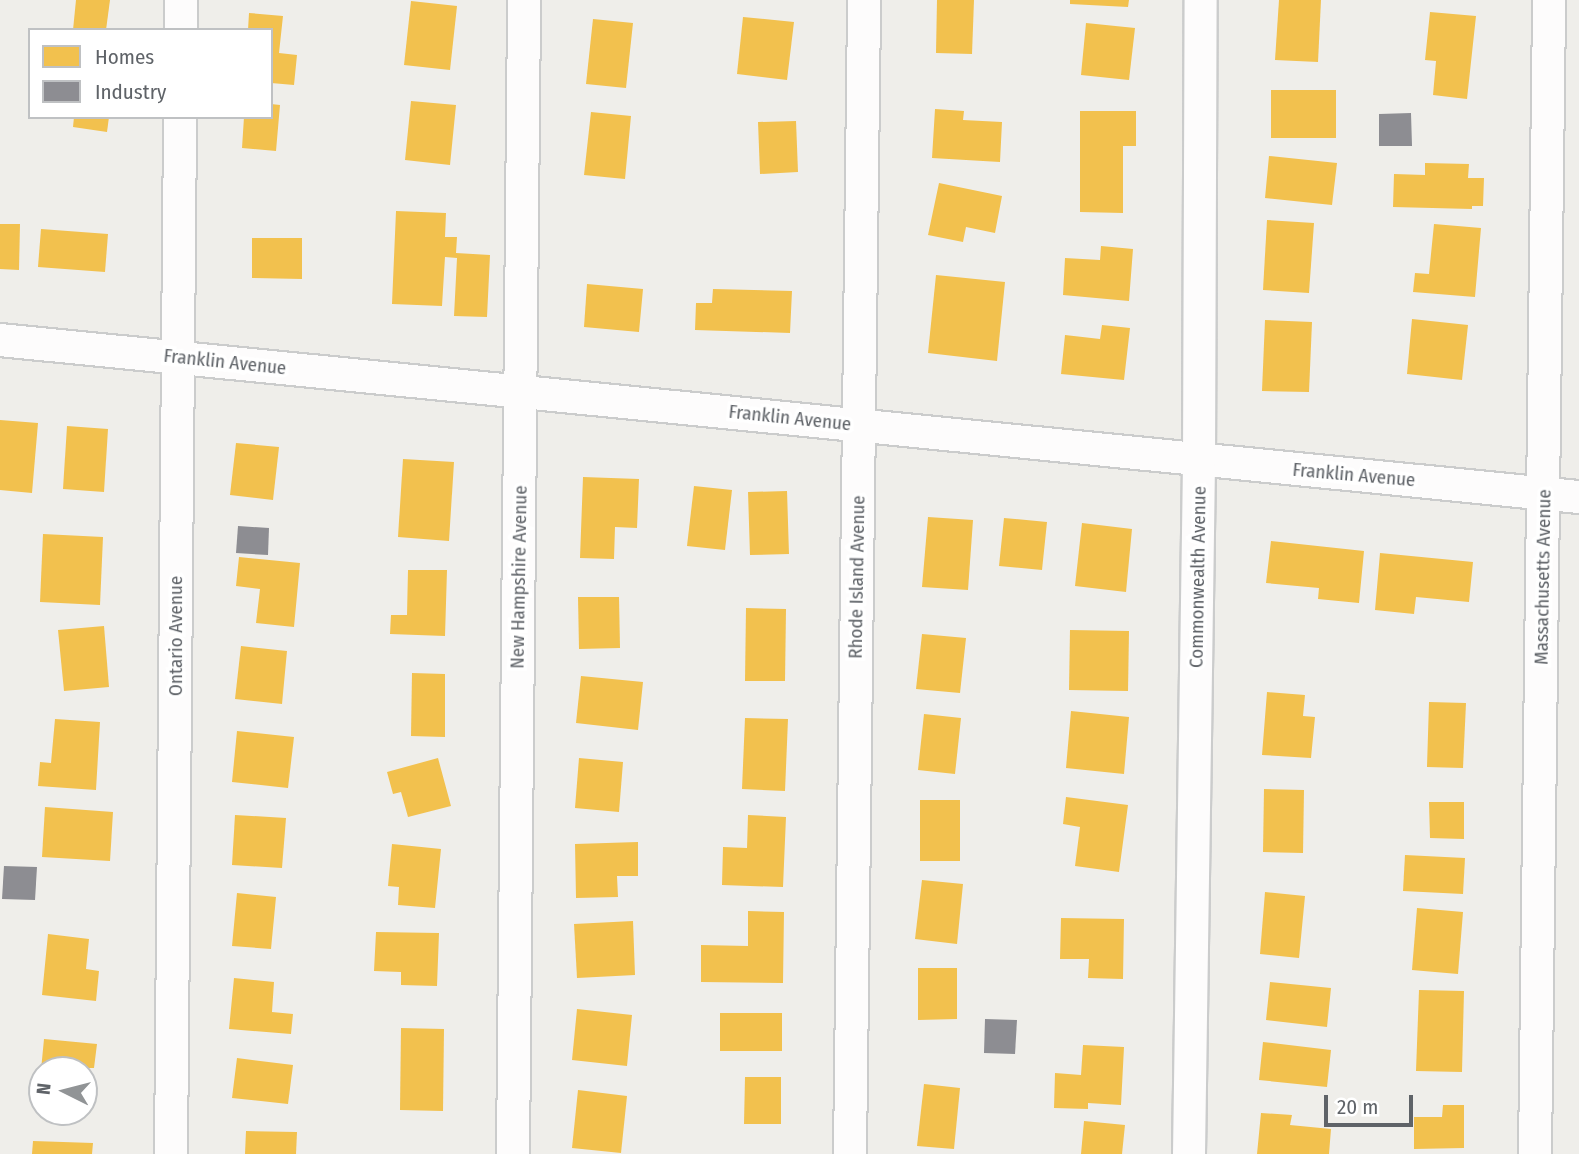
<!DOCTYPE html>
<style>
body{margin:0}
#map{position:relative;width:1579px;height:1154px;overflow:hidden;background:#efeeea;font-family:"Fira Sans Condensed",sans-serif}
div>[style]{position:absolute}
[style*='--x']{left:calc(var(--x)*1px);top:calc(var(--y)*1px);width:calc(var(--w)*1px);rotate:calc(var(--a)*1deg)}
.homes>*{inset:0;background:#f2c14e}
.industry>*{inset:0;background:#8d8d92}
.roads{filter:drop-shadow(2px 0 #cbcccc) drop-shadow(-2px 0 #cbcccc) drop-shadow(0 2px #cbcccc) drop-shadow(0 -2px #cbcccc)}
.minor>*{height:32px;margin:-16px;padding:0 16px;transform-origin:16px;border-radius:16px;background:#fdfcfc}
span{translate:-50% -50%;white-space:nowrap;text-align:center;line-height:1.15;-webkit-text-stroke:7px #fff;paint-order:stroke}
.street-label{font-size:19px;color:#5f6368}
.legend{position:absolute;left:28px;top:28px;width:245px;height:91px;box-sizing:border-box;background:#fff;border:2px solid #bfc1c3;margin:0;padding:9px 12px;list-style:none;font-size:21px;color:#5f6368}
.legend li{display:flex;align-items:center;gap:14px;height:35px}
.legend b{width:35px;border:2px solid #bfc1c3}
.north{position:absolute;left:28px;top:1056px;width:70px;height:70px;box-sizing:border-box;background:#fff;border:2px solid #bfc1c3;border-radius:50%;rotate:276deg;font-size:19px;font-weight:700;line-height:28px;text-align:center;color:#5f6368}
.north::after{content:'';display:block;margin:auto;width:24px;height:32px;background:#919496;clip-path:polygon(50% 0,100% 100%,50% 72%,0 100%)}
.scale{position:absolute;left:1324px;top:1095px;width:89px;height:32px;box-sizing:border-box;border:4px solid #5f6368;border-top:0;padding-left:9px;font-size:21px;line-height:24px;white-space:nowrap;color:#5f6368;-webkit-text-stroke:5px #fff;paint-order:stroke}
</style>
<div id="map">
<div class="homes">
<i style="clip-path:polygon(76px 0,110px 0,106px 30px,73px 30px)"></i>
<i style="clip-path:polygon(937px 0,974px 0,972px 54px,936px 53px)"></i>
<i style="clip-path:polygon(1070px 0,1129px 0,1128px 7px,1070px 4px)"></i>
<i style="clip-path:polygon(1279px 0,1321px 0,1318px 62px,1275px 60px)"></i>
<i style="clip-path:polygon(411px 1px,457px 6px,450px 70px,404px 65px)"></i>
<i style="clip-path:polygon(1430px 12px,1476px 16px,1467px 99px,1433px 95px,1436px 61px,1425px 60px)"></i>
<i style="clip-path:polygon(249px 13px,283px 16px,279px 53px,297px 55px,294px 85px,271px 83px,271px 30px,248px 30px)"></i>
<i style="clip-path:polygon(743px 17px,794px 22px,787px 80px,737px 74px)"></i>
<i style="clip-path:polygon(593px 19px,633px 23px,626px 88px,586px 84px)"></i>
<i style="clip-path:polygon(1086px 23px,1135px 28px,1129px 80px,1081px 75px)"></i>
<i style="clip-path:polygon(1271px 90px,1336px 90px,1336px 138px,1271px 138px)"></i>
<i style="clip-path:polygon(411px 101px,456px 105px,450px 165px,405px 160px)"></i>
<i style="clip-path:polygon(271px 104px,280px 105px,276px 151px,242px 148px,244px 117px,271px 117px)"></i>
<i style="clip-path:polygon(935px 109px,964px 111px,963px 120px,1002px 122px,1000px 162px,932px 158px)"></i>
<i style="clip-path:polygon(1080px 111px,1136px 111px,1136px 146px,1123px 146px,1123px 213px,1080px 212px)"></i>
<i style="clip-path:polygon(591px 112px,631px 116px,625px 179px,584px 175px)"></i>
<i style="clip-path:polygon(74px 117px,109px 117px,107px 132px,73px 127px)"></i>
<i style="clip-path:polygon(796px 121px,798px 172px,760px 174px,758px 122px)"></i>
<i style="clip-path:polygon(1269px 156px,1337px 163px,1332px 205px,1265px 198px)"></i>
<i style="clip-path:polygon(1425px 163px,1469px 164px,1468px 178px,1484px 178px,1483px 206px,1472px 206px,1472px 209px,1393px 207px,1394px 174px,1425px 175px)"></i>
<i style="clip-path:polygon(939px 183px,1002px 196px,995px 233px,966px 227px,963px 242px,928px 235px)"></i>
<i style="clip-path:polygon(396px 211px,446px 213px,445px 237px,457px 237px,456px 253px,490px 255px,487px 317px,454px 316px,457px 258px,445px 257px,442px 306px,392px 304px)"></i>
<i style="clip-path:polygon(1267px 220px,1314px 223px,1309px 293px,1263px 290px)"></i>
<i style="clip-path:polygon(0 224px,20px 224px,19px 270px,0 269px)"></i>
<i style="clip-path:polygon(1434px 224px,1481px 228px,1475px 297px,1413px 292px,1415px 273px,1429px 274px)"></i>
<i style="clip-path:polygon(41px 229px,108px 234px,105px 272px,38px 267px)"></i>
<i style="clip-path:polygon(252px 238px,302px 238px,302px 279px,252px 278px)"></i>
<i style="clip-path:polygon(1101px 246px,1133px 249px,1129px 301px,1063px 295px,1065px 258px,1100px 260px)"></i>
<i style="clip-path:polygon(936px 275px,1005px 282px,997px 361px,928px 353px)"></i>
<i style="clip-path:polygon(587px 284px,643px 289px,639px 332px,584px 327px)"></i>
<i style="clip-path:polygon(713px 289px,792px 291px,790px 333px,695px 330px,696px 303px,712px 303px)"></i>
<i style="clip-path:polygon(1412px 319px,1468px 325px,1462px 380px,1407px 374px)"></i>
<i style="clip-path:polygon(1265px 320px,1312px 322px,1309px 392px,1262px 391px)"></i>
<i style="clip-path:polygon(1102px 325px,1130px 328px,1124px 380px,1061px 374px,1065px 335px,1100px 339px)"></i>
<i style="clip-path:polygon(0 420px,38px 423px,32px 493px,0 490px)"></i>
<i style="clip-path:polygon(67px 426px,108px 429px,104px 492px,63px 489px)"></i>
<i style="clip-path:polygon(236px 443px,279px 447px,273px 500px,230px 495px)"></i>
<i style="clip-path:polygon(403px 459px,454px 462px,449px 541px,398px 537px)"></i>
<i style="clip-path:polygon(583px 477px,639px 479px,637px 528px,615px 527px,614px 559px,580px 558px)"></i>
<i style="clip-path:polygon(694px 486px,732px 490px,725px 550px,687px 546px)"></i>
<i style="clip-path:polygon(787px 491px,789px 554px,750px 555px,748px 492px)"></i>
<i style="clip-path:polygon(928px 517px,973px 520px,968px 590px,922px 587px)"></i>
<i style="clip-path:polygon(1004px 518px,1047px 522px,1042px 570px,999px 566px)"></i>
<i style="clip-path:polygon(1082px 523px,1132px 529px,1126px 592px,1075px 586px)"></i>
<i style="clip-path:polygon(43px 534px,103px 537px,100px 605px,40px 602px)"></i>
<i style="clip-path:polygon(1271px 541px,1364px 551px,1359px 603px,1318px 599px,1319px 588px,1266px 583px)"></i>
<i style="clip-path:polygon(1380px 553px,1473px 562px,1469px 602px,1416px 597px,1414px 614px,1375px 610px)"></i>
<i style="clip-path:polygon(239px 557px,300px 563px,294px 627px,256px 623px,260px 589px,236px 586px)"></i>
<i style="clip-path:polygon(408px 570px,447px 570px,445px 636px,390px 634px,391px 615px,407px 615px)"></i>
<i style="clip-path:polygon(578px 597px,619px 597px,620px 648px,579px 649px)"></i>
<i style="clip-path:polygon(746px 608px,786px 609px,785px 681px,745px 681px)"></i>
<i style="clip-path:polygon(104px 626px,109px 687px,64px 691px,58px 630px)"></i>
<i style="clip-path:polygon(1070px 630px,1129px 631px,1128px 691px,1069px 690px)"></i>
<i style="clip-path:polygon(922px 634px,966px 638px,960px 693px,916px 689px)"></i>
<i style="clip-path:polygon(241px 646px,287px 651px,282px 704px,235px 699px)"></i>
<i style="clip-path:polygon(412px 673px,445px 674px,445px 737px,411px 736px)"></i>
<i style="clip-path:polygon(581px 676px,643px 682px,638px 730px,576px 723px)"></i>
<i style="clip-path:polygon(1267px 692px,1305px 695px,1303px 716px,1315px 717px,1311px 758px,1262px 755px)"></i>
<i style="clip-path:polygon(1429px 702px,1466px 703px,1463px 768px,1427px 767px)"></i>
<i style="clip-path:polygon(1071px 711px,1129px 717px,1124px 774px,1066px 768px)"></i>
<i style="clip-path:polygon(924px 714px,961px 718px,955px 774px,918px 770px)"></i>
<i style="clip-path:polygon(745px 718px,788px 719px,785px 791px,742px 789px)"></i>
<i style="clip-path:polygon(55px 719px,100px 722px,96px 790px,38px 786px,40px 762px,51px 763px)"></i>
<i style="clip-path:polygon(237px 731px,294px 737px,288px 788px,232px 782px)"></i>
<i style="clip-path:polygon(438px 758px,451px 806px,408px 817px,401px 792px,393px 794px,387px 772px)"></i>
<i style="clip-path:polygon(579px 758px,623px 762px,619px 812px,575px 808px)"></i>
<i style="clip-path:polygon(1264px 789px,1304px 790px,1303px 853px,1263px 852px)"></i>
<i style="clip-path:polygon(1066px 797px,1128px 805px,1119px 872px,1075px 866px,1080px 827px,1063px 824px)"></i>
<i style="clip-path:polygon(920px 800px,960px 800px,960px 861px,920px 861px)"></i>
<i style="clip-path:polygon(1429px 802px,1464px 802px,1464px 839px,1430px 838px)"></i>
<i style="clip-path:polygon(45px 807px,113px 812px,110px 861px,42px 857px)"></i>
<i style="clip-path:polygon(235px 815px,286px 818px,282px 868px,232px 865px)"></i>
<i style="clip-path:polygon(748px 815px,786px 817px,783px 887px,722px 885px,723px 847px,747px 848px)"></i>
<i style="clip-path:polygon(638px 842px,638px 876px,617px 876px,618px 897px,576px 898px,575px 844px)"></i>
<i style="clip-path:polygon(392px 844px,441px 849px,435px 908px,398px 905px,399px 887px,388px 886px)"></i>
<i style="clip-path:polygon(1405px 855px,1465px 858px,1463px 894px,1403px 891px)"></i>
<i style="clip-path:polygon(922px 880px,963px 884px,957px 944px,915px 939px)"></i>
<i style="clip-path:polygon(1265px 892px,1305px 896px,1299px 958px,1260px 954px)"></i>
<i style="clip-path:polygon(237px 893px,276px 897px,271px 949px,232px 946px)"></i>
<i style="clip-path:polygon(1417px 908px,1463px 912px,1458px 974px,1412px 970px)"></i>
<i style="clip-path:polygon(748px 911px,784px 912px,783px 983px,701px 982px,701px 945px,748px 946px)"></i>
<i style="clip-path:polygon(1061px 918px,1124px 919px,1123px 979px,1088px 978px,1089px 959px,1060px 959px)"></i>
<i style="clip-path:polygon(633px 921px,635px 975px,577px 978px,574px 924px)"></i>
<i style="clip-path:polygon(376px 932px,439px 933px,437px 986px,401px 985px,401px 972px,374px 971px)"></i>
<i style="clip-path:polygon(48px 934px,89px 939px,86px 969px,99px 971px,96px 1001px,42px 995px)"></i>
<i style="clip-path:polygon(918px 968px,957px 968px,957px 1019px,918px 1020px)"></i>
<i style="clip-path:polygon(234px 978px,274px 982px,272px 1012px,293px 1014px,291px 1034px,229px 1029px)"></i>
<i style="clip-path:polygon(1270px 982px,1331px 988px,1327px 1027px,1266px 1020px)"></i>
<i style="clip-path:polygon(1419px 990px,1464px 991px,1462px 1072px,1416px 1071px)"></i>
<i style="clip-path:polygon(577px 1009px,632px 1015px,627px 1066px,572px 1060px)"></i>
<i style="clip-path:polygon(720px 1013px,782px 1013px,782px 1051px,720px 1051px)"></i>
<i style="clip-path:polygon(401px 1028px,444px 1029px,443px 1111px,400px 1110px)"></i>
<i style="clip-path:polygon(44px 1039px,97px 1044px,94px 1068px,87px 1068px,86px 1081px,84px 1070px,41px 1070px)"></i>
<i style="clip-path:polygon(1263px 1042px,1331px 1050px,1327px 1087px,1259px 1080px)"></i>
<i style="clip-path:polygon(1083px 1045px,1124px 1047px,1121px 1105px,1088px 1103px,1088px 1109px,1054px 1108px,1055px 1073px,1081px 1075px)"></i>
<i style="clip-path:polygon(237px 1058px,293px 1065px,288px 1104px,232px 1098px)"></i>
<i style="clip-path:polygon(40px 1076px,42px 1076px,42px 1103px,37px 1102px)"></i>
<i style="clip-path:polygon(745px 1077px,781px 1077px,781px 1124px,744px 1124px)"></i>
<i style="clip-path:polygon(924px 1084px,960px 1088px,954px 1149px,917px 1146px)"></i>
<i style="clip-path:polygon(578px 1090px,627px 1096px,621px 1153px,572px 1148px)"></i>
<i style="clip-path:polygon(1443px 1105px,1464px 1105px,1464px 1148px,1414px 1149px,1414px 1117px,1442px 1117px)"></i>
<i style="clip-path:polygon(1261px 1113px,1292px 1115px,1290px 1125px,1331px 1129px,1329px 1154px,1257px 1154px)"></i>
<i style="clip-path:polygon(1084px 1121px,1125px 1125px,1122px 1154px,1081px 1154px)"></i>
<i style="clip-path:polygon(246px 1131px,297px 1132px,296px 1154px,245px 1154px)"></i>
<i style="clip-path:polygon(33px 1141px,93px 1143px,92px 1154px,32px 1154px)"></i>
</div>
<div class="industry">
<i style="clip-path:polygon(1411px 113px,1412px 146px,1379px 146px,1379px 114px)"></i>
<i style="clip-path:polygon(238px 526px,269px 528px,268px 555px,236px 553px)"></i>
<i style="clip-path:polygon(4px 866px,37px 867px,35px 900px,2px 899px)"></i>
<i style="clip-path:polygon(985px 1019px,1017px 1020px,1015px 1054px,984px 1053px)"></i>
</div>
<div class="roads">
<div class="minor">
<i style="--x:181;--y:30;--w:30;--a:-90"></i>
<i style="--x:0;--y:340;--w:1587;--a:5.68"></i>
<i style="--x:171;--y:1154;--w:1037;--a:-89.5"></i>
<i style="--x:513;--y:1154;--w:1154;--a:-89.45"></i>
<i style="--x:850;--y:1154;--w:1154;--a:-89.3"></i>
<i style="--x:1189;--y:1154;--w:693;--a:-89.17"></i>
<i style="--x:1199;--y:461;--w:461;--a:-89.8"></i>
<i style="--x:1535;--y:1154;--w:1154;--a:-89.3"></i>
</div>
</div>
<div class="street-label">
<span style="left:225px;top:362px;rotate:6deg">Franklin Avenue</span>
<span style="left:790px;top:418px;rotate:6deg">Franklin Avenue</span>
<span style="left:1354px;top:475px;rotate:5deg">Franklin Avenue</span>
<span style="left:519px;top:577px;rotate:-89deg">New Hampshire Avenue</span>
<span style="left:857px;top:577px;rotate:-89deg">Rhode Island Avenue</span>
<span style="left:1198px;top:577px;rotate:-89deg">Commonwealth Avenue</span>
<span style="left:1543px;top:577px;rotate:-89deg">Massachusetts Avenue</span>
<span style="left:176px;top:636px;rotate:-90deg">Ontario Avenue</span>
</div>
<ul class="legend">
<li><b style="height:19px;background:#f2c14e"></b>Homes</li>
<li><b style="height:19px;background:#8d8d92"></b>Industry</li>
</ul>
<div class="north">N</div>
<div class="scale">20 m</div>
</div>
